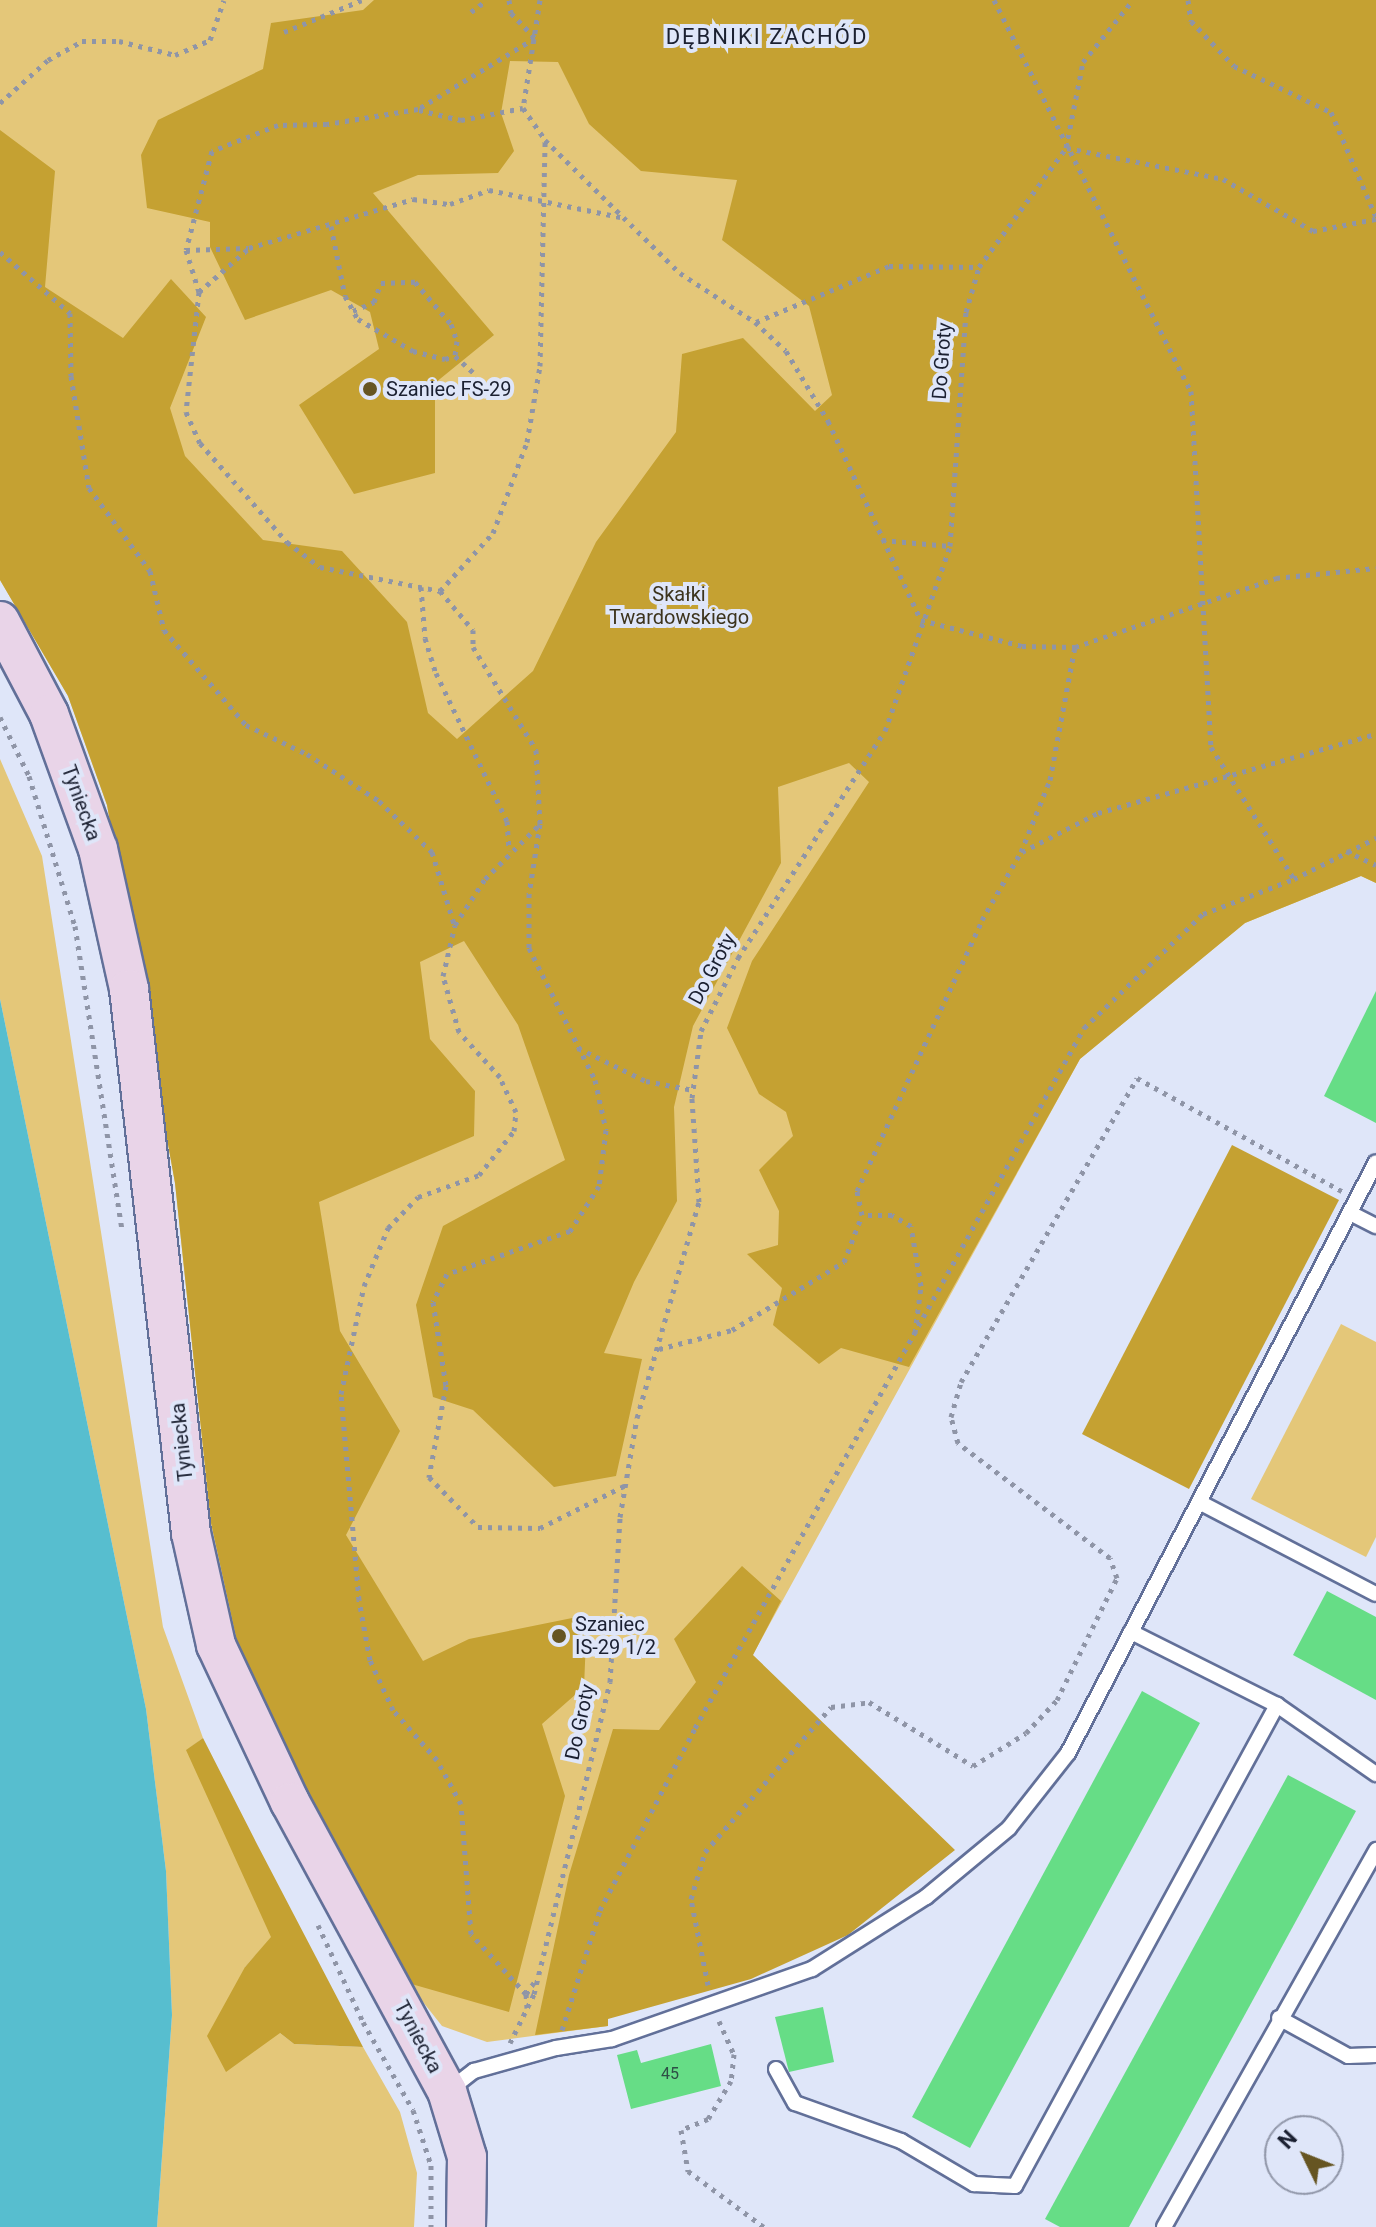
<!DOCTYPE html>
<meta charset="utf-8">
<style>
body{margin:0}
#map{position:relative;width:1376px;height:2227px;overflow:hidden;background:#dfe6f9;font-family:Roboto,sans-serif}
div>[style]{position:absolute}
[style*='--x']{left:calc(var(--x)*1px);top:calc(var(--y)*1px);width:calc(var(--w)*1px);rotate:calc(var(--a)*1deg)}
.green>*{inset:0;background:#e4c779}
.forest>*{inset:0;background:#c5a132}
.water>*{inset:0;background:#57becf}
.building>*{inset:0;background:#66dd86}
.path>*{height:5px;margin-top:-2.5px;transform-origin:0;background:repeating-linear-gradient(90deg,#8f95a7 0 4px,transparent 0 10px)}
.roads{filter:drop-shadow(2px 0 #627099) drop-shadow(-2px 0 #627099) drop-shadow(0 2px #627099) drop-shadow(0 -2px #627099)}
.lane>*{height:14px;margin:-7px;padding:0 7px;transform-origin:7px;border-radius:7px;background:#fff}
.secondary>*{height:38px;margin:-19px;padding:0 19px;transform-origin:19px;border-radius:19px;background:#e9d4e8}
.dots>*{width:22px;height:22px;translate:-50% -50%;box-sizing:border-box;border:4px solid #dfe6f9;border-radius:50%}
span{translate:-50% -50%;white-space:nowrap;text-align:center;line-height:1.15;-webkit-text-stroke:8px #dfe6f9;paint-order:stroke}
.number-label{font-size:16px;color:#2e4f46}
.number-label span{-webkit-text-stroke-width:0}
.street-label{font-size:20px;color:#1b2031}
.poi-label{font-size:20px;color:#1b2031}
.left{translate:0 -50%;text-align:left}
.park-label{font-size:20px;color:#3d341d}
.neighbourhood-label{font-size:22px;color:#1b2031;letter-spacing:2px}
.north{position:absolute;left:1264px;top:2115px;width:80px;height:80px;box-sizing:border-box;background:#dfe6f9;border:2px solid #9197a9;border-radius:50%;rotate:313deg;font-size:22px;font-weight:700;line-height:32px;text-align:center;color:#1b2031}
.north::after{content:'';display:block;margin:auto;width:28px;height:36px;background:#652;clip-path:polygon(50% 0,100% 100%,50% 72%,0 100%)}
</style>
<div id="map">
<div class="green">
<i style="clip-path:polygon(0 0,1376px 0,1376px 883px,1361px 876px,1245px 923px,1080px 1059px,594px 1944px,608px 2026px,487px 2042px,442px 2026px,408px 1983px,269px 1722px,238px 1646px,211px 1523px,175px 1183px,107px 805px,68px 696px,0 580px)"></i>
<i style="clip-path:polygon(0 759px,42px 856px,163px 1627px,203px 1738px,187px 1750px,272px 1937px,245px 1967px,280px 2033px,294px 2044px,363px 2047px,400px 2112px,417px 2173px,414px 2227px,157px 2227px,172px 2015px,166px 1871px,146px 1709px,0 999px)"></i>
<i style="clip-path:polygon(1341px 1324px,1376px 1342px,1376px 1537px,1366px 1557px,1251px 1499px)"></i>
</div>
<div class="forest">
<i style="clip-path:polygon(374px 0,1376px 0,1376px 883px,1361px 876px,1245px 923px,1080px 1059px,909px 1367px,841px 1348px,819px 1364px,773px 1325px,782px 1288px,747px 1254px,778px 1245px,779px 1211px,759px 1170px,793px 1136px,786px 1112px,759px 1094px,727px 1028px,752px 961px,869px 782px,849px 763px,778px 787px,781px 863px,693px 1026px,674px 1107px,677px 1201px,634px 1282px,604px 1353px,642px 1359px,616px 1476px,554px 1487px,473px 1410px,433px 1397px,416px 1305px,443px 1226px,565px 1160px,518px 1025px,464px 941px,420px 962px,430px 1039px,475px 1091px,474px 1136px,319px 1202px,340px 1331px,400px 1431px,346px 1535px,423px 1661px,469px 1639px,587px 1615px,584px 1687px,542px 1724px,565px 1796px,509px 2012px,408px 1983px,269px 1722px,238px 1646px,211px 1523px,175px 1183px,107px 805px,68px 696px,0 580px,0 130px,55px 171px,45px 287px,123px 338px,171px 279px,206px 317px,170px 408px,185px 456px,263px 540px,342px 551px,407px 622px,428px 713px,457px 739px,533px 671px,596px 542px,676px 432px,682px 354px,743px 338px,815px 411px,832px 395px,809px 306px,722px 240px,737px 180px,641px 171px,589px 124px,558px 62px,510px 61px,501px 113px,514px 151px,498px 173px,418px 175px,373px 193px,494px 335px,435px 383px,435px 473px,354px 494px,299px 405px,379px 349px,370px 312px,331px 290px,245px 320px,210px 247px,210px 222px,147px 208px,141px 155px,158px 120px,263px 69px,271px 23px,363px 10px)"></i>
<i style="clip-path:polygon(1232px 1145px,1339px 1200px,1189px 1489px,1082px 1434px)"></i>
<i style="clip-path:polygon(742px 1566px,781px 1601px,753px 1655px,955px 1850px,848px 1935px,751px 1979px,608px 2019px,608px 2026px,535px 2035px,569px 1875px,613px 1729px,659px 1730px,696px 1682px,674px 1639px)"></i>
<i style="clip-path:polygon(203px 1738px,258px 1846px,363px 2047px,294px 2044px,280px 2033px,226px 2072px,207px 2036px,245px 1967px,271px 1937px,186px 1750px)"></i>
</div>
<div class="water">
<i style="clip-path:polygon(0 999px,146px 1709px,166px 1871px,172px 2015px,157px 2227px,0 2227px)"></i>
</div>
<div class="building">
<i style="clip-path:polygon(1376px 991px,1376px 1123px,1324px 1096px)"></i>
<i style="clip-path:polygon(1327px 1591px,1376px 1617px,1376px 1700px,1293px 1655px)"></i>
<i style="clip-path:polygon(1142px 1691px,1200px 1723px,970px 2148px,912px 2117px)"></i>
<i style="clip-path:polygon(1288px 1775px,1356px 1811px,1129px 2227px,1060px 2227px,1045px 2219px)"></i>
<i style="clip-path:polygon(823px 2007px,834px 2062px,789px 2072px,775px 2017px)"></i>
<i style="clip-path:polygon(711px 2044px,721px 2086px,631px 2109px,617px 2055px,637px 2050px,641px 2063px)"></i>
</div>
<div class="path">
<i style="--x:509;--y:0;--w:13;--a:81"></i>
<i style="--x:511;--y:13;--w:35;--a:46"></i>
<i style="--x:535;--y:38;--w:137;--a:148.7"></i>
<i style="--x:418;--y:109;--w:92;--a:170.6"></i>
<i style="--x:327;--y:124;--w:49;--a:178.8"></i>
<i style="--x:278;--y:125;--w:71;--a:158.5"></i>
<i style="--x:212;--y:151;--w:102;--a:104.7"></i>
<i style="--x:186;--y:250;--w:44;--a:72.8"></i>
<i style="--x:199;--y:292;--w:121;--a:96.2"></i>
<i style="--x:186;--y:412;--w:34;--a:66"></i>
<i style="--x:200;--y:443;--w:132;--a:48.7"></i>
<i style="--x:287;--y:542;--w:41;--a:37.1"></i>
<i style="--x:320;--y:567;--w:122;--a:11.3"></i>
<i style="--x:440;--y:591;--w:51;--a:49.8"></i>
<i style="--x:473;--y:630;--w:17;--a:90"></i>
<i style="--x:473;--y:647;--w:121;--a:58.5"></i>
<i style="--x:536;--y:750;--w:74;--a:86.9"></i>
<i style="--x:540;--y:824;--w:71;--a:98.9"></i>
<i style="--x:529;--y:894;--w:54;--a:90"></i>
<i style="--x:529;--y:948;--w:148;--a:63.4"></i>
<i style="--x:595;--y:1080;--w:51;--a:77.6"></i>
<i style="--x:606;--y:1130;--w:56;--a:97.1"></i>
<i style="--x:599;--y:1186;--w:54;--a:122.8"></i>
<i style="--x:570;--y:1231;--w:130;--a:160.7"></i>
<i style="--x:447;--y:1274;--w:31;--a:117"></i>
<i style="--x:433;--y:1302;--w:85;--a:81.2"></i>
<i style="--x:446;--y:1386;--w:93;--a:100.6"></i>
<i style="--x:429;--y:1477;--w:70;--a:45.6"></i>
<i style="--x:478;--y:1527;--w:62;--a:0.9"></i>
<i style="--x:540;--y:1528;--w:96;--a:-26.6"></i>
<i style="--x:540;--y:0;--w:109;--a:98.9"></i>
<i style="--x:523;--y:108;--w:39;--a:55"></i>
<i style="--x:545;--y:140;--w:190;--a:44.6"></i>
<i style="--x:680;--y:273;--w:90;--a:33.2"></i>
<i style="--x:755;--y:322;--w:42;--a:43.1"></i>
<i style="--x:786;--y:351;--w:82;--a:59"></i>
<i style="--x:828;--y:421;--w:220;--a:65"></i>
<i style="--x:921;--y:620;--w:104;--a:14.4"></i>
<i style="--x:1022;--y:646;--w:53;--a:1.1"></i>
<i style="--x:1075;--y:647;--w:213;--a:-18.9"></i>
<i style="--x:1276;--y:578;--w:100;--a:-5.7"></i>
<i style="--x:994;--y:0;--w:438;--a:63.3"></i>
<i style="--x:1191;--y:391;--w:357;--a:86.8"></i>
<i style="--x:1211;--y:747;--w:156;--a:57.8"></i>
<i style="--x:1188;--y:0;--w:21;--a:82"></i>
<i style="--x:1191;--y:21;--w:62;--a:46.3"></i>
<i style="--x:1234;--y:66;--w:107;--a:25.4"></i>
<i style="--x:1331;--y:112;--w:114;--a:66.8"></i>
<i style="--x:471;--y:12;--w:20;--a:-37"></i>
<i style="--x:284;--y:32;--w:84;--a:-22.3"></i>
<i style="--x:0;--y:103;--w:64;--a:-41.9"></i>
<i style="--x:48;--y:60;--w:39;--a:-29"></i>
<i style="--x:82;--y:41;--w:37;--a:0"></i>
<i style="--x:119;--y:41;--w:58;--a:14"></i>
<i style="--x:175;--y:55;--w:38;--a:-23"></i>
<i style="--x:210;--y:40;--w:42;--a:-70.7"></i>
<i style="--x:419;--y:110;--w:43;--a:13.4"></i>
<i style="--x:461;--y:120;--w:63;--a:-11"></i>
<i style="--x:1067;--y:148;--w:159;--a:11.2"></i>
<i style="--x:1223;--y:179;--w:104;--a:30"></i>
<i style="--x:1313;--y:231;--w:64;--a:-10.8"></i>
<i style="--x:331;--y:226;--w:71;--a:78.7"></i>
<i style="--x:345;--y:296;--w:26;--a:61"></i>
<i style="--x:358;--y:319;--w:64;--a:30.2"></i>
<i style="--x:413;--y:351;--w:33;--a:14"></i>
<i style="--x:445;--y:359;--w:10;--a:-17"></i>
<i style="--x:455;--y:356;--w:27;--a:42"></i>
<i style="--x:186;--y:250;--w:62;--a:-1.8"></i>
<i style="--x:0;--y:252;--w:93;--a:41.1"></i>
<i style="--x:70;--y:313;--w:63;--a:89.1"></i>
<i style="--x:71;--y:376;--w:113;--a:80.9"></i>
<i style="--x:89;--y:488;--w:103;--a:53.7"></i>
<i style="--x:150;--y:571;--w:61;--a:76.7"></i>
<i style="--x:164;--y:630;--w:125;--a:49.2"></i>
<i style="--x:246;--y:725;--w:68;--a:25.4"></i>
<i style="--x:307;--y:754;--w:86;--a:33.1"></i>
<i style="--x:379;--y:801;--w:74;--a:43.9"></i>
<i style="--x:432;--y:852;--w:75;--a:73"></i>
<i style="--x:199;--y:292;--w:67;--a:-41.3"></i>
<i style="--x:249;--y:248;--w:171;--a:-16.6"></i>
<i style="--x:413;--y:199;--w:37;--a:8"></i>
<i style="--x:450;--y:204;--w:41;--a:-19.7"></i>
<i style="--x:489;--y:190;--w:134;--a:11.6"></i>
<i style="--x:353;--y:311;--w:23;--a:-23"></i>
<i style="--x:374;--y:302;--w:20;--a:-70"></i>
<i style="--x:381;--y:283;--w:34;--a:-2"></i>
<i style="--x:415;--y:282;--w:55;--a:49.4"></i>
<i style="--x:451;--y:324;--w:18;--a:71"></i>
<i style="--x:457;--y:341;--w:15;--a:98"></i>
<i style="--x:756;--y:322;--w:144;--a:-22.8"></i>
<i style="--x:889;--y:266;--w:90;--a:0.6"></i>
<i style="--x:882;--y:540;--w:68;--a:5"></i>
<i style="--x:421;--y:587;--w:51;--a:85.5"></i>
<i style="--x:425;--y:638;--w:37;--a:73"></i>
<i style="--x:436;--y:673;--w:164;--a:64.4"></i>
<i style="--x:507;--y:821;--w:30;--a:86"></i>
<i style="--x:440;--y:591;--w:79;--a:-47.6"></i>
<i style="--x:493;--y:533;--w:97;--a:-69.5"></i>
<i style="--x:527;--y:442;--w:77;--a:-80.3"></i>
<i style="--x:540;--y:366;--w:225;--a:-88.7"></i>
<i style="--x:0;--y:717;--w:66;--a:63.8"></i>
<i style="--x:29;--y:776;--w:157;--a:73"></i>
<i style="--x:75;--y:926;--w:309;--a:81.2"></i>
<i style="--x:1346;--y:851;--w:33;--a:25"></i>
<i style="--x:1022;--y:852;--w:85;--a:-27.2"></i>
<i style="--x:1098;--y:813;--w:289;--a:-15.9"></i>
<i style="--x:578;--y:1048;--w:76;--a:25.9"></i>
<i style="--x:646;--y:1081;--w:48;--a:10.8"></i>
<i style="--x:915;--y:1333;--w:47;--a:-82.7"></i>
<i style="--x:921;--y:1286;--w:61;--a:-99.5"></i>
<i style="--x:911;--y:1226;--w:22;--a:-150"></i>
<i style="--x:892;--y:1215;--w:30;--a:180"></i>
<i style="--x:862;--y:1215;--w:25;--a:-102"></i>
<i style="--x:857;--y:1191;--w:298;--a:-65.2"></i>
<i style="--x:982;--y:920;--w:78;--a:-60.2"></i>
<i style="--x:1021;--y:852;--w:78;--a:-68.1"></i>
<i style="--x:1050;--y:780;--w:135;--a:-79.4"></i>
<i style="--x:659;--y:1349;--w:75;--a:-14.6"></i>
<i style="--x:732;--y:1330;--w:131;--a:-31.3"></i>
<i style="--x:844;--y:1262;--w:50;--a:-69"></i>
<i style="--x:318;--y:1925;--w:107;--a:65.1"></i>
<i style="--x:363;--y:2022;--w:101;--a:60.4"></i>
<i style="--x:413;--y:2110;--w:58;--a:71.9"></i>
<i style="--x:431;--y:2165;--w:62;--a:90"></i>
<i style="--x:708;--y:1985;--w:88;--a:-101.2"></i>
<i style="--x:691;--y:1899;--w:49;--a:-73.4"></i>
<i style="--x:705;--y:1852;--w:192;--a:-49"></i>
<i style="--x:831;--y:1707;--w:38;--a:-7"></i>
<i style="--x:869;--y:1702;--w:122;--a:31.6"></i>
<i style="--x:973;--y:1766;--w:62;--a:-31.9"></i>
<i style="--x:1026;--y:1733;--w:45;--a:-46.8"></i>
<i style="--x:1057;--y:1700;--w:136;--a:-63.8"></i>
<i style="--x:1117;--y:1578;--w:21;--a:-109"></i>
<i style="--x:1110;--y:1558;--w:191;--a:-142.9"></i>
<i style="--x:958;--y:1443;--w:27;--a:-105"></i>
<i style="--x:951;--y:1417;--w:36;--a:-74"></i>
<i style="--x:961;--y:1382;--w:351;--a:-59.9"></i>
<i style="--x:1137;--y:1078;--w:234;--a:28.9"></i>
<i style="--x:526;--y:1994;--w:81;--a:-132.5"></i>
<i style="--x:471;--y:1934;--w:130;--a:-94.4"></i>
<i style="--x:461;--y:1804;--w:50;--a:-118.6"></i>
<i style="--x:437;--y:1760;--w:67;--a:-131.3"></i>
<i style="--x:393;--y:1710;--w:55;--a:-114.7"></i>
<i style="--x:370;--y:1660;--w:61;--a:-100.4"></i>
<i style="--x:359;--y:1600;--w:207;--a:-95"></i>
<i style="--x:341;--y:1394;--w:110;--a:-78"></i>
<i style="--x:364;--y:1286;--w:63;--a:-67.5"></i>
<i style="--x:388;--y:1228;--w:43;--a:-45.9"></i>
<i style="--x:418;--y:1197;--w:65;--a:-19.8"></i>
<i style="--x:479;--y:1175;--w:56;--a:-51.5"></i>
<i style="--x:514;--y:1131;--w:19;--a:-84"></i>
<i style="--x:516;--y:1112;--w:38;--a:-115"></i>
<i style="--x:500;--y:1077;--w:61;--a:-132.3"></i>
<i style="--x:459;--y:1032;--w:58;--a:-105.9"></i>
<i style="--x:443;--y:976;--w:52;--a:-76.8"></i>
<i style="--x:455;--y:925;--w:55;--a:-56.9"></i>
<i style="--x:485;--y:879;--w:76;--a:-45"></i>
<i style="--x:527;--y:2008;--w:14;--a:-94"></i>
<i style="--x:526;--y:1994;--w:16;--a:-55"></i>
<i style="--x:719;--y:2021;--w:36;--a:66"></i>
<i style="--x:734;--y:2054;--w:27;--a:96"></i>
<i style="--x:731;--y:2081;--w:44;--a:121.2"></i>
<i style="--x:708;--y:2119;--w:29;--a:158"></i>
<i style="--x:681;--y:2130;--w:42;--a:80.3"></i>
<i style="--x:688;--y:2171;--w:94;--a:36.4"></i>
<i style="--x:562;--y:2030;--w:126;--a:-72.4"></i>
<i style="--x:600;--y:1910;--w:205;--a:-62.4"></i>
<i style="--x:695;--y:1728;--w:801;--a:-60.94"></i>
<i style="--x:1084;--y:1028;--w:165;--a:-43.8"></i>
<i style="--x:1203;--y:914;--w:97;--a:-21"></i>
<i style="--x:1294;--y:879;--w:92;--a:-26.6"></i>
<i style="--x:510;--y:2043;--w:55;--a:-63.9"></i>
<i style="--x:534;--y:1994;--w:321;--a:-76.3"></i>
<i style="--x:610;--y:1682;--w:165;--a:-86.5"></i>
<i style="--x:620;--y:1517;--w:100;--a:-80.3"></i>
<i style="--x:637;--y:1418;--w:225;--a:-74"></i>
<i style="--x:699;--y:1202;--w:104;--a:-93.9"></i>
<i style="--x:692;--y:1098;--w:68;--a:-82.3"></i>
<i style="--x:701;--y:1031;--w:82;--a:-63.1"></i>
<i style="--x:738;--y:958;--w:270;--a:-57.1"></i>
<i style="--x:885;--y:731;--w:196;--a:-70.6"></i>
<i style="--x:950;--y:546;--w:235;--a:-86.1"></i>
<i style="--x:966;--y:312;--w:47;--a:-73.9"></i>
<i style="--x:979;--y:267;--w:147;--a:-53.8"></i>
<i style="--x:1066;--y:148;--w:88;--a:-78.8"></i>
<i style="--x:1083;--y:62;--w:80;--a:-51.1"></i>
</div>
<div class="roads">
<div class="lane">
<i style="--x:1350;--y:1213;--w:29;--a:27"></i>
<i style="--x:1199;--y:1502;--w:199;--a:27.5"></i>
<i style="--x:1131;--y:1632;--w:163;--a:26.6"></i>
<i style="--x:1277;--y:1705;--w:121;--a:34.9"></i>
<i style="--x:1279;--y:2018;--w:79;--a:28.8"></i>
<i style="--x:1348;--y:2056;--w:28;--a:-2"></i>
<i style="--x:776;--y:2069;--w:39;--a:61"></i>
<i style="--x:795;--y:2103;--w:113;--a:19.7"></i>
<i style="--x:901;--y:2141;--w:85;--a:30.5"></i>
<i style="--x:974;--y:2184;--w:41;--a:2.8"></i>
<i style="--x:1015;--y:2186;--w:548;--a:-61.42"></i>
<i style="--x:448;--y:2091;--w:33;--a:-38"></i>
<i style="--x:474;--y:2071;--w:85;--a:-15.7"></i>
<i style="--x:556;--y:2048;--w:57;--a:-9.1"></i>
<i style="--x:612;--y:2039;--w:212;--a:-19.3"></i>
<i style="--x:812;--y:1969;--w:135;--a:-32.3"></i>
<i style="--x:926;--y:1897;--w:108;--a:-39.7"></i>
<i style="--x:1009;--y:1828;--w:95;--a:-51.8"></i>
<i style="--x:1068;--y:1753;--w:666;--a:-62.47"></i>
<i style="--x:1164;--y:2227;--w:433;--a:-60.6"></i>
</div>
<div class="secondary">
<i style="--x:0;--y:621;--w:105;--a:62.2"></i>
<i style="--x:49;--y:714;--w:144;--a:70.1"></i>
<i style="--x:98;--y:849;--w:143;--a:77.5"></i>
<i style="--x:129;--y:989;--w:548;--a:83.5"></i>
<i style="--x:191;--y:1533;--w:115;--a:77.4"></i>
<i style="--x:216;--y:1645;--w:174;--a:64.8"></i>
<i style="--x:290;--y:1802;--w:329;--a:61.5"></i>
<i style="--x:447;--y:2091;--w:69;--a:73.1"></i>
<i style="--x:467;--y:2157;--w:70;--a:90.8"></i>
</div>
</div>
<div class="dots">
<i style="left:370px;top:389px;background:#652"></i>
<i style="left:559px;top:1636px;background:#652"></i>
</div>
<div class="number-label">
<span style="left:670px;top:2074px">45</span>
</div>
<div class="street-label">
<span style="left:942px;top:361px;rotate:-86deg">Do Groty</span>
<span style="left:81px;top:803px;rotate:70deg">Tyniecka</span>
<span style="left:712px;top:969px;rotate:-62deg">Do Groty</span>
<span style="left:182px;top:1442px;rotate:-96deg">Tyniecka</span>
<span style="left:580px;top:1722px;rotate:-78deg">Do Groty</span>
<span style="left:418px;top:2037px;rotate:62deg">Tyniecka</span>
</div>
<div class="poi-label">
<span class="left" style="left:386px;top:389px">Szaniec FS-29</span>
<span class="left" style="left:575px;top:1636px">Szaniec<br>IS-29 1/2</span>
</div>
<div class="park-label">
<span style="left:679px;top:606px">Skałki<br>Twardowskiego</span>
</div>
<div class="neighbourhood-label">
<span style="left:767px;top:37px">DĘBNIKI ZACHÓD</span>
</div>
<div class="north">N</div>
</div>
